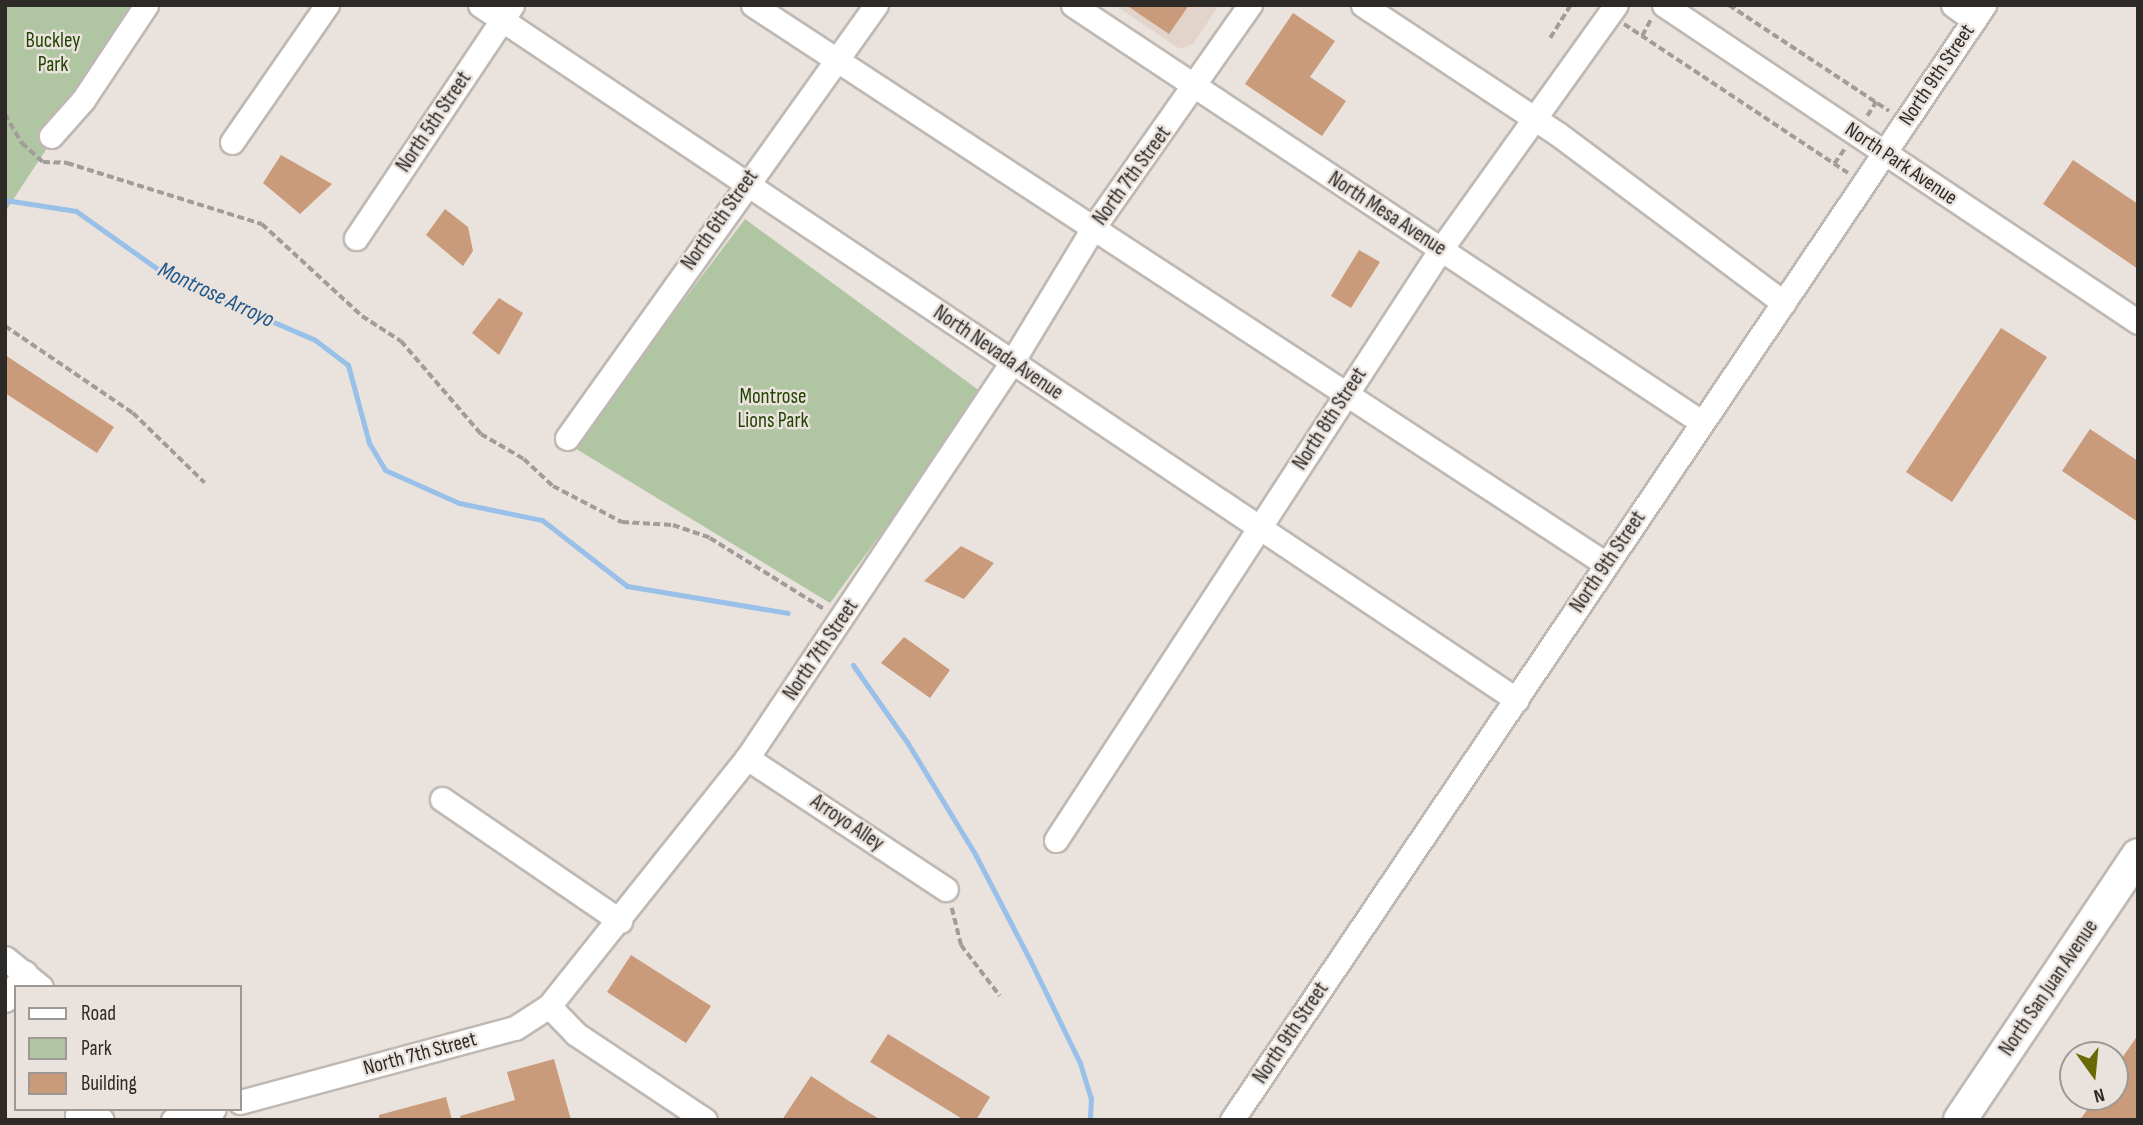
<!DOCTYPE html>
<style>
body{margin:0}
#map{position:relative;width:2143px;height:1125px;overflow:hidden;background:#e9e2dd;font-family:"Sofia Sans Condensed",sans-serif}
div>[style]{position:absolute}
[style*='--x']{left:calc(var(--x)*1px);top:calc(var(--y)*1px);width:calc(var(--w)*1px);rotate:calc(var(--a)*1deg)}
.built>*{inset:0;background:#e2d4cb}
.green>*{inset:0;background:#b0c5a2}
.stream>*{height:5px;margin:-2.5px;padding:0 2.5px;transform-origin:2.5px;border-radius:2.5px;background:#98c0e8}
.building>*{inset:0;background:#c99b7a}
.path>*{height:3.5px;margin-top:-1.75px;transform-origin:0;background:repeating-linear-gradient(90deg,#a19c98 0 7px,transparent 0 10.5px)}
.roads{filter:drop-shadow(2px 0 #bfb8b3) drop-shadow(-2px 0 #bfb8b3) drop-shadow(0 2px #bfb8b3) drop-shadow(0 -2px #bfb8b3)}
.minor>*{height:23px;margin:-11.5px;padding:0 11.5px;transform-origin:11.5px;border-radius:11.5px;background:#fff}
.highway>*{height:32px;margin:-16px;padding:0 16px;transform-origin:16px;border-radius:16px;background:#fff}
span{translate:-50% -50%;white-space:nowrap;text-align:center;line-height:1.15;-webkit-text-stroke:5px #e9e2dd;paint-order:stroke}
.park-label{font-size:21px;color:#234400}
.street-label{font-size:21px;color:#2d2a28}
.water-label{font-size:23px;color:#1f5789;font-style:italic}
.frame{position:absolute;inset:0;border:7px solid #2d2a28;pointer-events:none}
.legend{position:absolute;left:14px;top:985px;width:228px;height:126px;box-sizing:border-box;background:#e9e2dd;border:2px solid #9e9895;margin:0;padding:9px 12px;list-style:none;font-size:21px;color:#2d2a28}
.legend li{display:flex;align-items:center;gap:14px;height:35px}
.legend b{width:35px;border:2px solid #9e9895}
.north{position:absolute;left:2059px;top:1041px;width:70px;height:70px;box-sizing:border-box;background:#e9e2dd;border:2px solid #9e9895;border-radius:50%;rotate:165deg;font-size:19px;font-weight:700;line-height:28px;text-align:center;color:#2d2a28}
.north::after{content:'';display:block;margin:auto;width:24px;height:32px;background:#696a07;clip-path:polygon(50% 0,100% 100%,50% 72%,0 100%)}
</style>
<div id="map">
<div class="built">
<i style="clip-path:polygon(1115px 5px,1219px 5px,1193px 44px,1180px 49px)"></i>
</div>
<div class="green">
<i style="clip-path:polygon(5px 5px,141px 5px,5px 212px)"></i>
<i style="clip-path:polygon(745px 219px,984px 394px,830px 603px,573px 447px)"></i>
</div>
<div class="stream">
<i style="--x:5;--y:200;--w:72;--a:8.8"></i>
<i style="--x:76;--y:211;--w:114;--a:35.4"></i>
<i style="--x:169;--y:277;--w:159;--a:23.3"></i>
<i style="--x:315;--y:340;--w:41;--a:37.1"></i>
<i style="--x:348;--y:365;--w:81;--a:74.9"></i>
<i style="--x:369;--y:443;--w:31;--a:59"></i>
<i style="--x:385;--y:470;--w:81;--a:24"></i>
<i style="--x:459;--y:503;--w:85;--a:11.6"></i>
<i style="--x:542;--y:520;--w:108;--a:37.8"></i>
<i style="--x:627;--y:586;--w:163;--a:9.5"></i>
<i style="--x:853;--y:665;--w:94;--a:55"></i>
<i style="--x:907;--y:742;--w:131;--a:58.7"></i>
<i style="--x:975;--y:854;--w:119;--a:62.6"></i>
<i style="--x:1030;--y:960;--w:114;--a:64.1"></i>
<i style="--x:1080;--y:1063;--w:37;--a:73"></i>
<i style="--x:1091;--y:1098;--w:22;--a:93"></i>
</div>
<div class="building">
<i style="clip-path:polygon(1126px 5px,1189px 5px,1169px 34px)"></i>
<i style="clip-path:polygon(1293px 13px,1335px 41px,1310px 77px,1346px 101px,1322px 136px,1245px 84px)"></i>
<i style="clip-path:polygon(281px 155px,332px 184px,300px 214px,263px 183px)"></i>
<i style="clip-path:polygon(2073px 160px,2138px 204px,2138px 269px,2043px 204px)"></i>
<i style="clip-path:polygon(445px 209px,468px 227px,473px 251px,463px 266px,426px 235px)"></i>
<i style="clip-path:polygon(1359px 250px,1380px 262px,1351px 308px,1331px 296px)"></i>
<i style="clip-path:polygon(499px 298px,523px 313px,499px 355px,472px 333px)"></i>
<i style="clip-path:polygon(2001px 328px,2047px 357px,1952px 502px,1906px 472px)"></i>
<i style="clip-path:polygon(5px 355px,114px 427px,97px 453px,5px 393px)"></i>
<i style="clip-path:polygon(2090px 429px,2138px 461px,2138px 522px,2062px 471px)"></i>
<i style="clip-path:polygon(961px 546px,994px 563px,964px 599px,924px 581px)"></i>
<i style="clip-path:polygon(904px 637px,950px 670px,930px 698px,881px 663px)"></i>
<i style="clip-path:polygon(631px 955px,711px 1006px,686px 1043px,607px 992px)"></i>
<i style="clip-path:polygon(888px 1034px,990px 1097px,976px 1120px,964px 1120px,870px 1062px)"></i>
<i style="clip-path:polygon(2138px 1035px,2138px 1120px,2080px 1120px,2096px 1097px,2115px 1097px,2115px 1068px)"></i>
<i style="clip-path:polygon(554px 1059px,571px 1120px,461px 1120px,460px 1116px,515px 1100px,507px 1072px)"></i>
<i style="clip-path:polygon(811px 1076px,849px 1101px,881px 1120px,782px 1120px)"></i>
<i style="clip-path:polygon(446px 1097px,452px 1120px,379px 1120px,379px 1115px)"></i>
</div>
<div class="path">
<i style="--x:1729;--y:5;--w:192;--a:33.5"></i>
<i style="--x:1624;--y:24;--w:269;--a:33.6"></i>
<i style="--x:1642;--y:36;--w:19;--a:-62"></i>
<i style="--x:1550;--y:38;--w:39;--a:-58"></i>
<i style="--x:5;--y:114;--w:34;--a:60"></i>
<i style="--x:22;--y:143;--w:28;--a:42"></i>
<i style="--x:43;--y:162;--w:24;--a:2"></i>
<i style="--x:67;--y:163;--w:204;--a:17.4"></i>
<i style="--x:262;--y:224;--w:136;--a:42.6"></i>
<i style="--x:362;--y:316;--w:46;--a:32.7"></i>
<i style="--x:401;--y:341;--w:123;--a:49.3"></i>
<i style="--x:481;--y:434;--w:50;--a:30.2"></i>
<i style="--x:524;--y:459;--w:40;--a:43"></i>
<i style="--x:553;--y:486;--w:78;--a:27.6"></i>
<i style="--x:622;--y:522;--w:51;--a:3.4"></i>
<i style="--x:673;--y:525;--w:39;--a:19"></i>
<i style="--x:710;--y:538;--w:134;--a:31.9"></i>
<i style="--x:1867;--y:116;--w:17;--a:-57"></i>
<i style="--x:1834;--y:164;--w:19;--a:-55"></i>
<i style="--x:5;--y:326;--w:155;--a:34.2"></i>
<i style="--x:133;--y:413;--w:100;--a:44.2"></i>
<i style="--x:952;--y:908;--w:38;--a:76"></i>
<i style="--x:961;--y:945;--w:64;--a:52.6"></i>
</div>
<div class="roads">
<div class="minor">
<i style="--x:480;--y:5;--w:1248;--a:33.83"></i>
<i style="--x:753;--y:5;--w:1020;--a:33.24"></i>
<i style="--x:1073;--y:5;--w:754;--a:33.58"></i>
<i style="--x:1363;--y:5;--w:234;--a:33.5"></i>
<i style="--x:1558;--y:134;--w:282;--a:36.8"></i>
<i style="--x:1664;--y:5;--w:570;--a:33.77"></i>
<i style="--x:1953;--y:5;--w:26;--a:36"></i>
<i style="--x:51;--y:136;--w:48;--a:-48.4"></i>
<i style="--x:83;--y:100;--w:114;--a:-56.4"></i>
<i style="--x:232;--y:142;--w:167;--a:-55.3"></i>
<i style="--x:356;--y:238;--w:280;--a:-56.2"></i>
<i style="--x:567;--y:438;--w:532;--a:-54.49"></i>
<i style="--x:747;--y:758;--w:238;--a:33.4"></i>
<i style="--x:442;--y:799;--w:216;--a:34.4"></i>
<i style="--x:1056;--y:840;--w:705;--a:-56.92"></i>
<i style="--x:1441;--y:249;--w:300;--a:-54.4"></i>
<i style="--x:5;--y:958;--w:46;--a:38.9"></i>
<i style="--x:5;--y:1000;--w:34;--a:-54"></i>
<i style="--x:549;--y:1006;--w:39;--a:46"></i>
<i style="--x:576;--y:1034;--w:155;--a:33.7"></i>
<i style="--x:240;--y:1102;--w:285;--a:-15.1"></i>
<i style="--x:515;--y:1028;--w:40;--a:-32.9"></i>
<i style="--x:549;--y:1006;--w:317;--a:-51.4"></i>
<i style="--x:747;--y:758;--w:476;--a:-56.2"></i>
<i style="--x:1012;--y:362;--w:157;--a:-58.8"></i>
<i style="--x:1093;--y:228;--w:273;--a:-54.9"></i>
<i style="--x:77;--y:1115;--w:25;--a:11"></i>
<i style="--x:173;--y:1120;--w:42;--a:-15"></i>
<i style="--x:1232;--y:1120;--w:1345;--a:-56"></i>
</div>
<div class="highway">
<i style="--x:1960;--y:1120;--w:319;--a:-56.1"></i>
</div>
</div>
<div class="park-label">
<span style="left:53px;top:53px">Buckley<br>Park</span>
<span style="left:773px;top:409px">Montrose<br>Lions Park</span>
</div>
<div class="street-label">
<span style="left:1937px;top:75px;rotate:-56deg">North 9th Street</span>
<span style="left:434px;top:122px;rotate:-56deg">North 5th Street</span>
<span style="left:1901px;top:164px;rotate:34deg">North Park Avenue</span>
<span style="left:1132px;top:176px;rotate:-54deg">North 7th Street</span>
<span style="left:1387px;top:214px;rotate:33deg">North Mesa Avenue</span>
<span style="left:720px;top:220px;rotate:-55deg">North 6th Street</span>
<span style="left:998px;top:353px;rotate:34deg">North Nevada Avenue</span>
<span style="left:1330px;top:419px;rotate:-57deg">North 8th Street</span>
<span style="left:1608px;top:562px;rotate:-56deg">North 9th Street</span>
<span style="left:821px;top:650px;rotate:-56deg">North 7th Street</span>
<span style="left:847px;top:823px;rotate:34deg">Arroyo Alley</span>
<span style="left:2049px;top:988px;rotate:-56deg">North San Juan Avenue</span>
<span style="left:1291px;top:1033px;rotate:-56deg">North 9th Street</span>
<span style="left:420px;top:1054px;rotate:-15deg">North 7th Street</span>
</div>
<div class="water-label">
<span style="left:216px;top:295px;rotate:25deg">Montrose Arroyo</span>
</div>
<div class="frame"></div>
<ul class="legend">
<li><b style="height:9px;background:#fff"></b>Road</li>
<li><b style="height:19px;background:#b0c5a2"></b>Park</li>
<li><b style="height:19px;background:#c99b7a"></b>Building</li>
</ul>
<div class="north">N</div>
</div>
